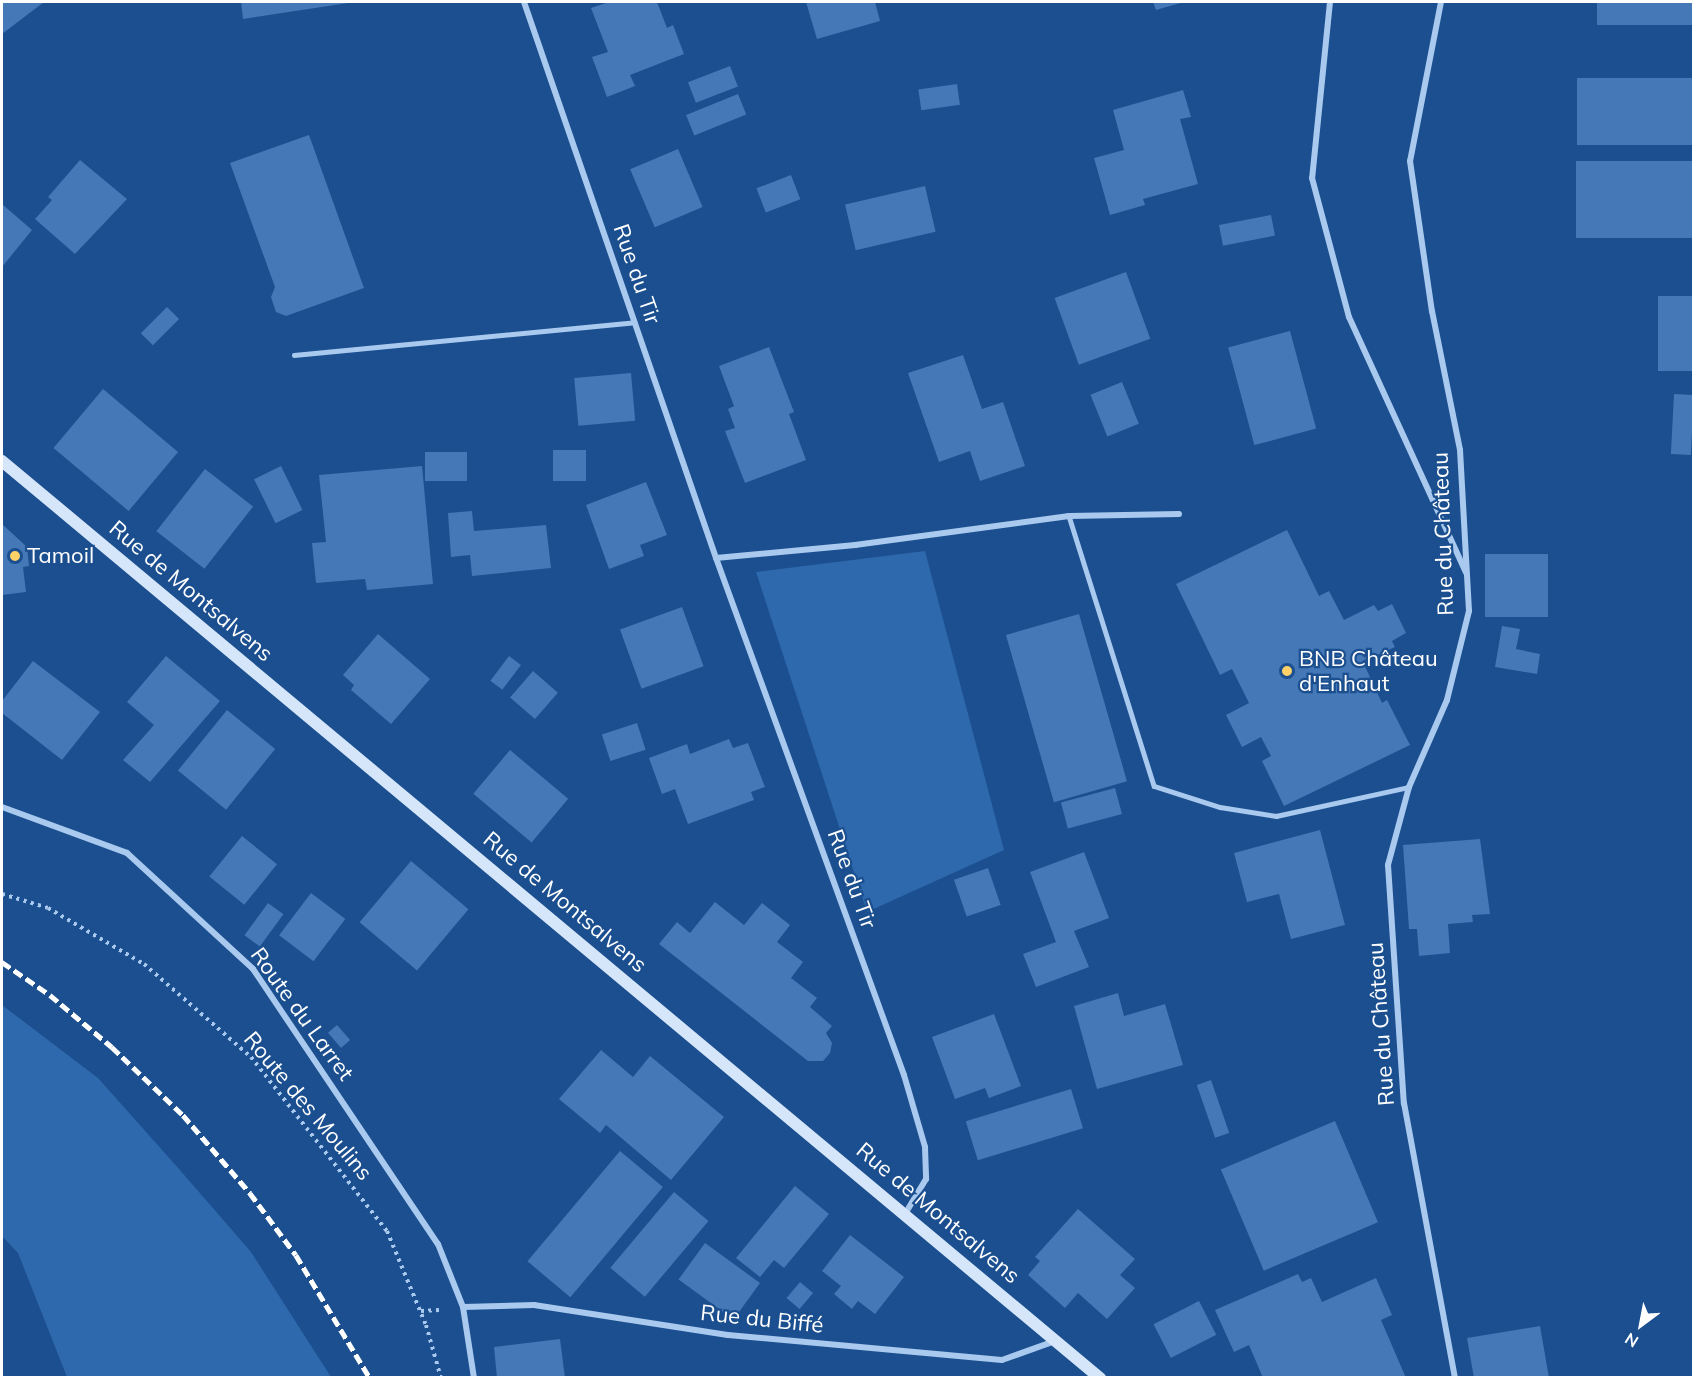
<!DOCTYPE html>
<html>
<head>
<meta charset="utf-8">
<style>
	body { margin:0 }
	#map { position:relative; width:1695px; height:1379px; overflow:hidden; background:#1b4f8f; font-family:Mulish,sans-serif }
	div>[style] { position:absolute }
	.green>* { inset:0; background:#2e69ad }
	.building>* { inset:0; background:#4478b7; transform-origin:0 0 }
	.path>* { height:4px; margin-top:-2px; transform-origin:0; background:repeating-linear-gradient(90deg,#a9c9ee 0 3px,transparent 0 7.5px) }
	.service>* { height:4.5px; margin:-2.25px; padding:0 2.25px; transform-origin:2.25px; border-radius:2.25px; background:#a9c9ee }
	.minor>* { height:6px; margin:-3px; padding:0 3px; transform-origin:3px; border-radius:3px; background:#a9c9ee }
	.secondary>* { height:12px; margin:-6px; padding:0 6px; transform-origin:6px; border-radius:6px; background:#d6e6fa }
	.rail>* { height:4.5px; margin-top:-2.25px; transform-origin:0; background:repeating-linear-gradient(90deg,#fff 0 10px,transparent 0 14.5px) }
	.dots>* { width:16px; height:16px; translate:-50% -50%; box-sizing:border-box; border:3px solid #1b4f8f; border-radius:50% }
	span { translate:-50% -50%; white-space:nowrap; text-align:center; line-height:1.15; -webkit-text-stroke:4.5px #1b4f8f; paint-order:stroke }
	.street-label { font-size:22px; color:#fff }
	.poi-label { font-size:22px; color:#fff }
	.left { translate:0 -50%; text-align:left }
	.frame { position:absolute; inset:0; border:3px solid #fff; pointer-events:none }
	.north { position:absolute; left:1611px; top:1295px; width:60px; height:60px; -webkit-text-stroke:4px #1b4f8f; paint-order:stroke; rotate:212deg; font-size:16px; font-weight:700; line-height:24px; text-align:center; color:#fff }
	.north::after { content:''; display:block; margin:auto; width:21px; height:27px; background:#fff; clip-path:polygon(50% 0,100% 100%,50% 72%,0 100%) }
</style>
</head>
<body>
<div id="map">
	<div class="green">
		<div style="clip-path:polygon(925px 551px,1004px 850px,867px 912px,756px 572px)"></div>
		<div style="clip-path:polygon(2px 1005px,98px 1078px,179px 1169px,251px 1252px,331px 1377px,67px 1377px,18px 1253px,2px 1236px)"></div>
	</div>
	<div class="building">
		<div style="clip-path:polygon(2px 2px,44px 2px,2px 34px)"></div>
		<div style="clip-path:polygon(241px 2px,348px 2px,348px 3px,243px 19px)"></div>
		<div style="clip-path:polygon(609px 2px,657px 2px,667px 28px,673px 25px,684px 54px,630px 75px,635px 86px,607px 97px,592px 57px,608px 52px,591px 8px)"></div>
		<div style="clip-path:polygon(806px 2px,875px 2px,880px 21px,817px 39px)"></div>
		<div style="clip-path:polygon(1153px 2px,1184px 2px,1156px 10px)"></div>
		<div style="left:1597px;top:2px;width:97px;height:23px"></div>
		<div style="left:730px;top:66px;width:22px;height:45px;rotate:69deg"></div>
		<div style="left:1577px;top:78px;width:117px;height:67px"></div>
		<div style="left:957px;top:84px;width:21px;height:39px;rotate:82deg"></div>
		<div style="clip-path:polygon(1183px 90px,1191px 117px,1180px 119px,1198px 184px,1143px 199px,1145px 205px,1110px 215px,1094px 158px,1124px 150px,1113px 110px)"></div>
		<div style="left:738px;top:94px;width:22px;height:56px;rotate:68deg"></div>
		<div style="clip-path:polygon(309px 135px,364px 288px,286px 316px,276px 312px,271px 297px,275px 287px,230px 163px)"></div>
		<div style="left:678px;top:149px;width:63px;height:52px;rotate:67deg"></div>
		<div style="clip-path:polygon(80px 160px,127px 199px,75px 254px,35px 219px,52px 200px,48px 197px)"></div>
		<div style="left:1576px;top:161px;width:118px;height:77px"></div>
		<div style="left:791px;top:175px;width:26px;height:37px;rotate:69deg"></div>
		<div style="left:925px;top:186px;width:47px;height:82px;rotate:77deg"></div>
		<div style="clip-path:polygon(2px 204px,32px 230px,2px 267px)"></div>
		<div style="left:1271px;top:215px;width:21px;height:53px;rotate:79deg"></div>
		<div style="left:1126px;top:272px;width:71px;height:76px;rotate:70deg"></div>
		<div style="left:1694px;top:296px;width:75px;height:36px;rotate:90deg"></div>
		<div style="left:167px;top:307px;width:17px;height:37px;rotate:45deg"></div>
		<div style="left:1290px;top:331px;width:101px;height:64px;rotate:75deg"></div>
		<div style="clip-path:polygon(769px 347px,794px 412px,789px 414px,806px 460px,745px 483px,725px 431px,735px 428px,728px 409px,734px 406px,719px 366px)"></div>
		<div style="clip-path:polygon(963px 355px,982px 409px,1003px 402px,1025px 466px,980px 481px,970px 451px,939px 462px,908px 373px)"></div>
		<div style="left:631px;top:373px;width:48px;height:57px;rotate:85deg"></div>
		<div style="left:1122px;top:382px;width:45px;height:34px;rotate:68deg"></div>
		<div style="left:103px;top:389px;width:98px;height:77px;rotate:40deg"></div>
		<div style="left:1674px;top:394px;width:20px;height:60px;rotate:3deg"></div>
		<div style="left:553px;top:450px;width:33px;height:31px"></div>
		<div style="left:467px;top:452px;width:29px;height:42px;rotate:90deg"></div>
		<div style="left:281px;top:466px;width:49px;height:30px;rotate:64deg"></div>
		<div style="clip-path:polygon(422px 466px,433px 584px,367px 590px,365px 579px,316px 583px,312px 543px,326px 542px,319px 475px)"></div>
		<div style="left:205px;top:469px;width:61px;height:79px;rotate:38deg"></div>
		<div style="clip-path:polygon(646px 482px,667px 535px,640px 545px,644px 556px,609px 569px,586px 505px)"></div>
		<div style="clip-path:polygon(472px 511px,474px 531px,546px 525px,551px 568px,472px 576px,470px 555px,451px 557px,448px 513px)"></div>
		<div style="clip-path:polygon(2px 524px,27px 547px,29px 566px,23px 567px,26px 592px,2px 595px)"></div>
		<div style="clip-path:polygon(1287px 530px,1319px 596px,1329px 591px,1344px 620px,1374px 605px,1378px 611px,1392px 604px,1406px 633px,1392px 641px,1395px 647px,1363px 662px,1382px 703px,1387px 700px,1410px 745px,1284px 806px,1262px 761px,1271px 756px,1261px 737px,1242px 747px,1226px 715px,1249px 703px,1232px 669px,1220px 675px,1176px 584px)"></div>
		<div style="left:1485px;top:554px;width:63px;height:63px"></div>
		<div style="left:682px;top:607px;width:63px;height:66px;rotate:70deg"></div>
		<div style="left:1079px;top:614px;width:174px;height:76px;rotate:74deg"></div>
		<div style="clip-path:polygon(1502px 626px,1520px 629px,1516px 649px,1540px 654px,1537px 674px,1495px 667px)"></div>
		<div style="clip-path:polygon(378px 634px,430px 679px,391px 724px,351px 690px,354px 685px,343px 675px)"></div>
		<div style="clip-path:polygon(166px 656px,220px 701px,150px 782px,123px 760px,154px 725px,127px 702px)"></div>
		<div style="left:509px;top:656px;width:15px;height:31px;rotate:37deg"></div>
		<div style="clip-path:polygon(33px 661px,100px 712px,62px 760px,2px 713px,2px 701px)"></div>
		<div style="left:533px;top:671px;width:33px;height:35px;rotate:41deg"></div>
		<div style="left:227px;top:710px;width:62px;height:78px;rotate:39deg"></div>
		<div style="left:637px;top:723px;width:28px;height:37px;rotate:72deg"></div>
		<div style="clip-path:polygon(729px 739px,733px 748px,748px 743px,765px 787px,751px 792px,754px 800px,688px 824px,675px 789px,662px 794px,649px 758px,687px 744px,690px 754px)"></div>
		<div style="left:510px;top:750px;width:76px;height:57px;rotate:40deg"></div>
		<div style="left:1115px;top:788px;width:27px;height:56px;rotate:75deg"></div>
		<div style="clip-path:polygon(1320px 830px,1345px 925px,1291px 939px,1279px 894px,1247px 902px,1234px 853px)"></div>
		<div style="left:242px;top:836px;width:45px;height:52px;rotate:39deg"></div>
		<div style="clip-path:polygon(1480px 839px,1490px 914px,1472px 915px,1473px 922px,1448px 924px,1450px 953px,1419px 956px,1417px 929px,1409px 929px,1403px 845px)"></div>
		<div style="clip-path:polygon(1084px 852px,1109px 918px,1074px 931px,1089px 967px,1036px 987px,1023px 954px,1056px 942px,1030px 872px)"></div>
		<div style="left:411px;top:861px;width:75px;height:80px;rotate:40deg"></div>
		<div style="left:988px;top:868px;width:39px;height:36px;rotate:71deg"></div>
		<div style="left:311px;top:893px;width:43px;height:53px;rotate:37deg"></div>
		<div style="clip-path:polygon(715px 902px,744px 925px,762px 903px,790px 925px,777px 942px,803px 962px,791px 978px,817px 998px,810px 1007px,832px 1026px,826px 1033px,832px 1043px,830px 1053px,823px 1061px,808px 1061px,659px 944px,677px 922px,690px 933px)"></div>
		<div style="left:268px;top:903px;width:19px;height:40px;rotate:36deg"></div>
		<div style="clip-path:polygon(1118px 993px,1124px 1016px,1165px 1004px,1183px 1065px,1097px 1089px,1074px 1006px)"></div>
		<div style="clip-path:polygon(994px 1014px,1021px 1086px,989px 1098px,985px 1088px,955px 1099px,932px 1037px)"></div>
		<div style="left:337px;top:1025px;width:20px;height:12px;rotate:49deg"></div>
		<div style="clip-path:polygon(601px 1050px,633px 1077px,650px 1056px,724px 1117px,671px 1180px,606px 1125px,600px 1133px,559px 1099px)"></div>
		<div style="left:1211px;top:1080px;width:56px;height:15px;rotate:71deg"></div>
		<div style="left:1071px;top:1089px;width:41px;height:110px;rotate:73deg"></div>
		<div style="left:1335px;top:1121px;width:110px;height:124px;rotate:67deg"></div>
		<div style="left:620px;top:1151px;width:56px;height:144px;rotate:40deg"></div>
		<div style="clip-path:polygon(795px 1186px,829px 1214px,784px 1268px,774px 1260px,760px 1277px,736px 1258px)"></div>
		<div style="left:674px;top:1192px;width:45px;height:99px;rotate:40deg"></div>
		<div style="clip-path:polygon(1078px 1209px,1135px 1259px,1120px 1275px,1135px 1288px,1107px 1319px,1078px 1293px,1065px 1308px,1028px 1275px,1040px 1261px,1035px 1257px)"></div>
		<div style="clip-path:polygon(850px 1235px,904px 1277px,875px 1314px,858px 1301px,852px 1309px,834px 1294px,841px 1286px,822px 1271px)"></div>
		<div style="left:705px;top:1243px;width:68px;height:45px;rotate:36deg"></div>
		<div style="clip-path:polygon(1298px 1274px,1302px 1282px,1311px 1278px,1322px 1302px,1376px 1278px,1392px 1315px,1381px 1320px,1406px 1378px,1263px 1378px,1249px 1345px,1234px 1352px,1215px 1310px)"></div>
		<div style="left:800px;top:1282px;width:17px;height:21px;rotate:40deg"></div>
		<div style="left:1199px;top:1301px;width:38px;height:51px;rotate:63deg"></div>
		<div style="clip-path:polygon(1540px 1326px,1549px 1378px,1474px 1378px,1467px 1338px)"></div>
		<div style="clip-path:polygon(560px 1339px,565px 1378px,497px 1378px,494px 1347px)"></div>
	</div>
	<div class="path">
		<div style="left:2px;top:894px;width:48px;rotate:16.9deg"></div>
		<div style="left:48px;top:908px;width:111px;rotate:30.3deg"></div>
		<div style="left:144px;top:964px;width:142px;rotate:41deg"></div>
		<div style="left:251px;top:1057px;width:221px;rotate:52deg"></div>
		<div style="left:387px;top:1231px;width:102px;rotate:67.5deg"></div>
		<div style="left:426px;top:1325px;width:55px;rotate:74.2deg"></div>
		<div style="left:421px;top:1311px;width:18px;rotate:-3deg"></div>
	</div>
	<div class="service">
		<div style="left:294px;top:355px;width:342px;rotate:-5.5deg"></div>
		<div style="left:1069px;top:516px;width:283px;rotate:72.5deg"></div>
		<div style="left:1154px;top:786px;width:69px;rotate:17.7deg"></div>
		<div style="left:1220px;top:807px;width:57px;rotate:9.1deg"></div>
		<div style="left:1276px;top:816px;width:136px;rotate:-12.3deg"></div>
	</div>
	<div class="minor">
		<div style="left:524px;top:2px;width:588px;rotate:70.95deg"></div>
		<div style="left:716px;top:558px;width:550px;rotate:70.02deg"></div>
		<div style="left:904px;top:1075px;width:75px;rotate:73.7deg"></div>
		<div style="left:925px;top:1147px;width:32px;rotate:88deg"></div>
		<div style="left:926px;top:1179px;width:39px;rotate:121deg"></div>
		<div style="left:1330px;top:2px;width:177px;rotate:95.8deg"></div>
		<div style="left:1312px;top:178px;width:144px;rotate:75.1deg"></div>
		<div style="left:1349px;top:317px;width:281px;rotate:65.4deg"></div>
		<div style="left:1441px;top:2px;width:162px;rotate:101deg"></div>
		<div style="left:1410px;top:161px;width:152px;rotate:81.7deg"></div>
		<div style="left:1432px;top:311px;width:142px;rotate:78.6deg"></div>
		<div style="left:1460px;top:450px;width:161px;rotate:86.8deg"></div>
		<div style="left:1469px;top:611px;width:92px;rotate:103.9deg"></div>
		<div style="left:1447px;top:700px;width:95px;rotate:113.6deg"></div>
		<div style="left:1409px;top:787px;width:81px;rotate:105.1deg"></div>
		<div style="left:1388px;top:865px;width:239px;rotate:86.2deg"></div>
		<div style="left:1404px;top:1103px;width:280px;rotate:79.5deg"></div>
		<div style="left:716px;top:558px;width:140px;rotate:-5.3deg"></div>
		<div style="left:855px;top:545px;width:216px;rotate:-7.7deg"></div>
		<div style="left:1069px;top:516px;width:110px;rotate:-1deg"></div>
		<div style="left:2px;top:807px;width:133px;rotate:20.2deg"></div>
		<div style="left:127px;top:853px;width:171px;rotate:42.6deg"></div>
		<div style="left:253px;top:969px;width:331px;rotate:56.1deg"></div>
		<div style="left:438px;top:1244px;width:68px;rotate:68.4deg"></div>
		<div style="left:463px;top:1307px;width:72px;rotate:81.2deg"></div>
		<div style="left:463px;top:1307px;width:71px;rotate:-1.6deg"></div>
		<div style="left:534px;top:1305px;width:196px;rotate:8.8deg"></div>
		<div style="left:728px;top:1335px;width:275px;rotate:5.2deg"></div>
		<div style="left:1002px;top:1360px;width:56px;rotate:-19.7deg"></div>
	</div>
	<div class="secondary">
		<div style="left:2px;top:461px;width:1431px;rotate:39.87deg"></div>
	</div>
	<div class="rail">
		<div style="left:2px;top:962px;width:58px;rotate:34.5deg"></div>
		<div style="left:50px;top:995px;width:81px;rotate:40deg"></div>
		<div style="left:112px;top:1047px;width:98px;rotate:43.8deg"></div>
		<div style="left:183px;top:1115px;width:103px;rotate:49.3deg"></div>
		<div style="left:250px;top:1193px;width:77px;rotate:53.4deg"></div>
		<div style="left:296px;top:1255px;width:144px;rotate:59deg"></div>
	</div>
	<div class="dots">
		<div style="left:15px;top:556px;background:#ffd166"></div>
		<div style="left:1287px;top:671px;background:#ffd166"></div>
	</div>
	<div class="street-label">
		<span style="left:637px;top:274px;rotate:71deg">Rue du Tir</span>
		<span style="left:1443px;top:534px;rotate:-92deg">Rue du Château</span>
		<span style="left:191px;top:591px;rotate:40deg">Rue de Montsalvens</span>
		<span style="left:852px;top:879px;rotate:70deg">Rue du Tir</span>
		<span style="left:565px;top:902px;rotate:40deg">Rue de Montsalvens</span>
		<span style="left:302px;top:1014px;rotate:54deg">Route du Larret</span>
		<span style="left:1381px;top:1024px;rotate:-94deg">Rue du Château</span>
		<span style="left:308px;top:1106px;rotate:50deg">Route des Moulins</span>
		<span style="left:938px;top:1213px;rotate:40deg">Rue de Montsalvens</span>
		<span style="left:762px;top:1319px;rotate:6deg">Rue du Biffé</span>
	</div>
	<div class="poi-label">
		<span class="left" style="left:27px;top:556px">Tamoil</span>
		<span class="left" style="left:1299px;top:671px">BNB Château<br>d'Enhaut</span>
	</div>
	<div class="frame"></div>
	<div class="north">N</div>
</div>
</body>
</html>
